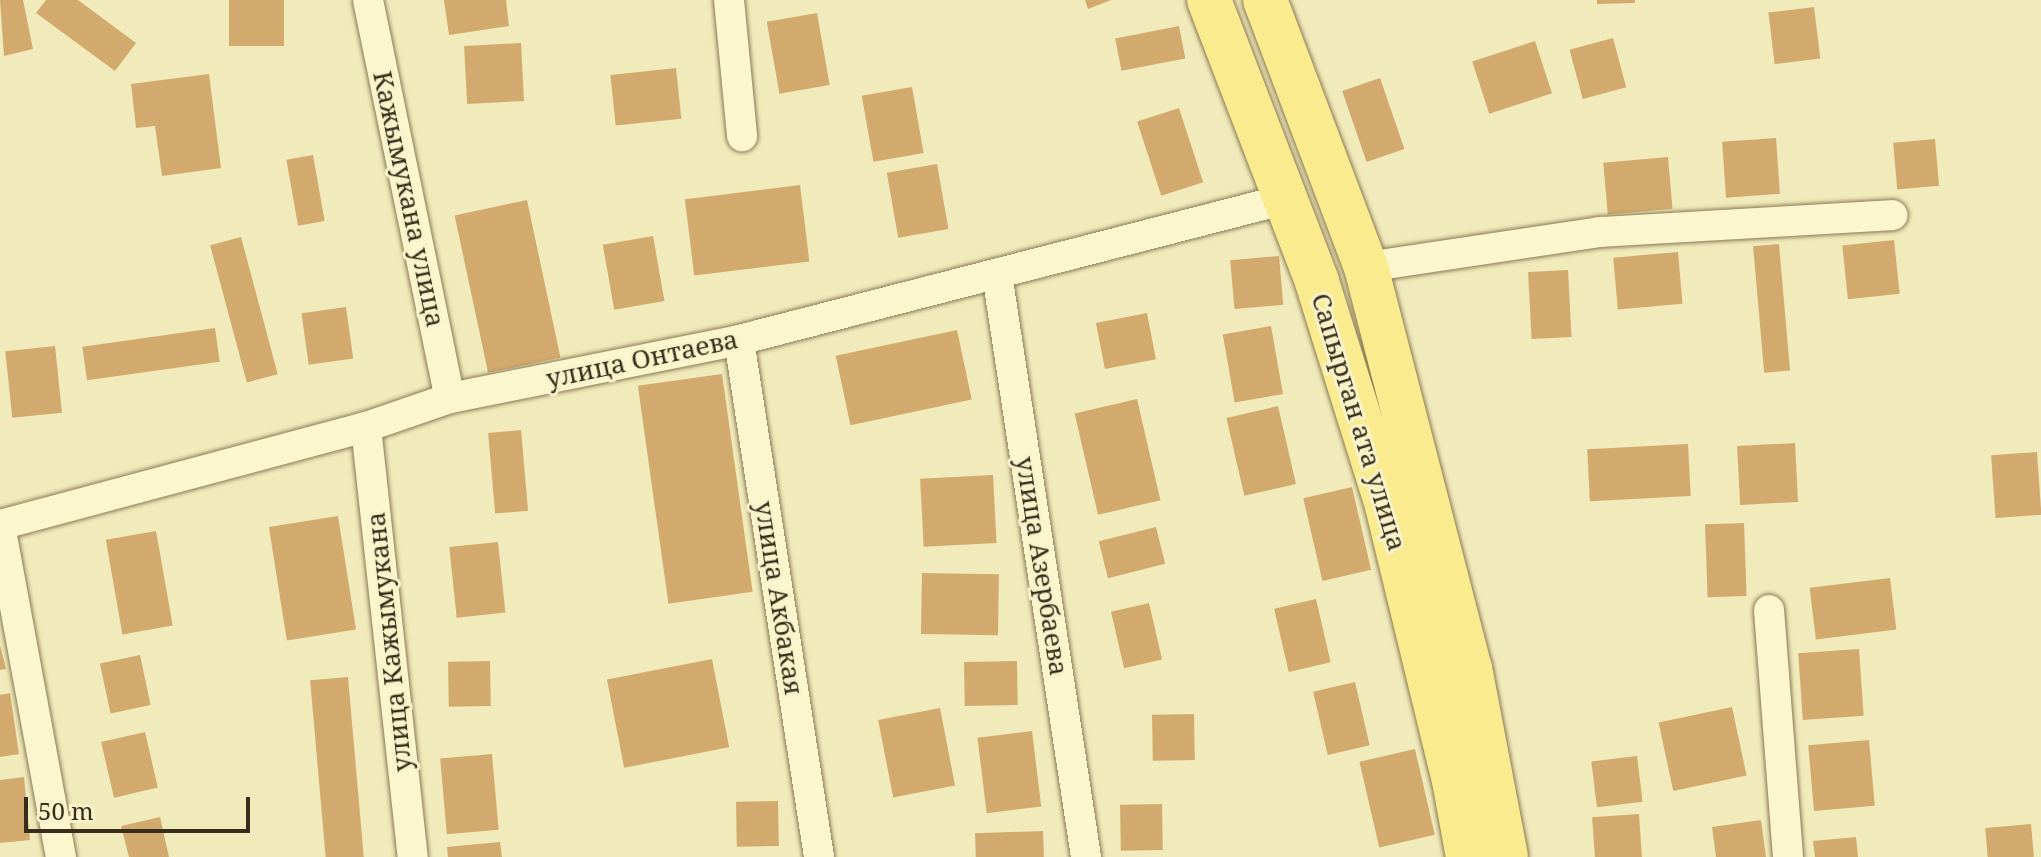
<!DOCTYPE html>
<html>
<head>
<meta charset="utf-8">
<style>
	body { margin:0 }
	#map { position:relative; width:2041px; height:857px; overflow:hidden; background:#f1ebbb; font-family:"Noto Serif",serif }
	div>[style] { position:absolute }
	.building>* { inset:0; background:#d3aa6e; transform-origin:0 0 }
	.roads { filter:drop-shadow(0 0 2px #8a7a54) drop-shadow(0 0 2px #8a7a54) }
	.minor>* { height:30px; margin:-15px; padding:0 15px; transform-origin:15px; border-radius:15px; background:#fcf6cf }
	.primary>* { height:44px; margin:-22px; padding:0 22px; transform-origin:22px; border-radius:22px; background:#f9eb8e }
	span { translate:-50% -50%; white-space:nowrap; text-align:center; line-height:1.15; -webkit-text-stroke:6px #f8f3cb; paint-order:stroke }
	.street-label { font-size:26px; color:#372d1a }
	.scale { position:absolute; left:24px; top:797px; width:226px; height:36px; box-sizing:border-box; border:4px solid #372d1a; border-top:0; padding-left:10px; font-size:24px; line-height:28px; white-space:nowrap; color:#372d1a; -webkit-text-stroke:6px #f8f3cb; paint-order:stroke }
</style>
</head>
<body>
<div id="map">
	<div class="building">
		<div style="clip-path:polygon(0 0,23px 0,33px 49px,4px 56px)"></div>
		<div style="clip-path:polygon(46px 0,78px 0,136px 43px,115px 71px,36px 13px)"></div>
		<div style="left:229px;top:0;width:55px;height:46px"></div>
		<div style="clip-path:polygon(444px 0,506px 0,509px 26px,449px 35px)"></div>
		<div style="clip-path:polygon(1085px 0,1111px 0,1088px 9px)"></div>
		<div style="clip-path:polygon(1597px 0,1635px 0,1635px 3px,1597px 4px)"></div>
		<div style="left:1814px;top:7px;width:52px;height:46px;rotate:83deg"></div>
		<div style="left:817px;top:13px;width:73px;height:51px;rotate:80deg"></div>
		<div style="left:1179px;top:26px;width:33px;height:65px;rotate:79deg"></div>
		<div style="left:1613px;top:38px;width:51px;height:45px;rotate:75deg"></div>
		<div style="left:1535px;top:41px;width:55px;height:66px;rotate:72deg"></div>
		<div style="left:521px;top:43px;width:58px;height:57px;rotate:87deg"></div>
		<div style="left:676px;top:68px;width:51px;height:66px;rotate:84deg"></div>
		<div style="clip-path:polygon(209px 74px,221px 168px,162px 176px,155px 126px,136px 128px,131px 84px)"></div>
		<div style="left:1380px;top:78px;width:75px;height:40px;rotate:71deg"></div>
		<div style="left:912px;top:87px;width:67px;height:51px;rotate:80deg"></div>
		<div style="left:1179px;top:108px;width:78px;height:44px;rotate:72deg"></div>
		<div style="left:1776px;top:138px;width:56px;height:54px;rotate:86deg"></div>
		<div style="left:1935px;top:139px;width:47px;height:42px;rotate:85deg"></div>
		<div style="left:313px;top:155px;width:67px;height:27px;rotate:80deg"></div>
		<div style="left:1668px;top:157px;width:52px;height:65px;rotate:85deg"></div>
		<div style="left:937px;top:164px;width:66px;height:51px;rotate:80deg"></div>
		<div style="left:800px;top:185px;width:77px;height:116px;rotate:83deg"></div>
		<div style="left:527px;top:200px;width:161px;height:74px;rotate:78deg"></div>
		<div style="left:653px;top:236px;width:66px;height:51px;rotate:80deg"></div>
		<div style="left:241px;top:237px;width:142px;height:32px;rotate:75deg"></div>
		<div style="left:1894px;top:240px;width:54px;height:52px;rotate:84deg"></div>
		<div style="left:1779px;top:244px;width:127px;height:26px;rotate:85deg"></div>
		<div style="left:1678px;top:252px;width:52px;height:65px;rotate:85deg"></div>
		<div style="left:1279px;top:256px;width:49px;height:49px;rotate:85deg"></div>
		<div style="left:1568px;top:270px;width:67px;height:40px;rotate:87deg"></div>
		<div style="left:346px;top:307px;width:52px;height:45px;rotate:82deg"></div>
		<div style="left:1147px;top:313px;width:47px;height:52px;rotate:79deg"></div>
		<div style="left:1271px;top:326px;width:69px;height:49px;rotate:80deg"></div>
		<div style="left:215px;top:328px;width:34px;height:134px;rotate:82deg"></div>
		<div style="left:957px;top:330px;width:71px;height:124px;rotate:78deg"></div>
		<div style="left:55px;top:346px;width:67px;height:50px;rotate:84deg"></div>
		<div style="left:722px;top:374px;width:220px;height:85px;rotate:82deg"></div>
		<div style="left:1137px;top:399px;width:104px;height:64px;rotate:77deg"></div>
		<div style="left:1278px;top:406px;width:80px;height:53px;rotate:77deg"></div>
		<div style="left:521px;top:430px;width:81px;height:33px;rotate:85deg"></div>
		<div style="left:1795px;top:443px;width:59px;height:58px;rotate:87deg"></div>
		<div style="left:1688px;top:444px;width:52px;height:101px;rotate:87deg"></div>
		<div style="left:2037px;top:452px;width:63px;height:46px;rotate:86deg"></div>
		<div style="left:993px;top:475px;width:68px;height:73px;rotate:87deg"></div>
		<div style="left:1352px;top:487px;width:85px;height:50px;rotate:77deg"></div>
		<div style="left:338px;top:516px;width:115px;height:70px;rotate:81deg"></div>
		<div style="left:1744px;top:523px;width:73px;height:39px;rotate:88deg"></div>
		<div style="left:1156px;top:527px;width:38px;height:59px;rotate:76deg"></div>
		<div style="left:156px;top:531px;width:96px;height:51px;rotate:80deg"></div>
		<div style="left:498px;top:542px;width:71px;height:49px;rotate:84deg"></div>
		<div style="left:922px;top:573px;width:77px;height:61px;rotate:1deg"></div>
		<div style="left:1890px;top:578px;width:52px;height:81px;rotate:83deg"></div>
		<div style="left:1316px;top:599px;width:65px;height:43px;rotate:77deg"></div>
		<div style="left:1149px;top:603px;width:58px;height:39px;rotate:77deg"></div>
		<div style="clip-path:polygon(0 645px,6px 669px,0 670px)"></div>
		<div style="left:1859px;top:649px;width:67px;height:61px;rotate:86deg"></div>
		<div style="left:140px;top:655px;width:51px;height:41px;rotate:78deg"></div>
		<div style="left:712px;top:659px;width:90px;height:107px;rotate:79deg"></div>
		<div style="left:490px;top:661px;width:45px;height:42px;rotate:89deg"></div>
		<div style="left:1017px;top:661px;width:44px;height:53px;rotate:89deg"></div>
		<div style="left:348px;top:677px;width:181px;height:38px;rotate:85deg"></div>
		<div style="left:1355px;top:682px;width:65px;height:43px;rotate:77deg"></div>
		<div style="clip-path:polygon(10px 693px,19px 754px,0 757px,0 695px)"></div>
		<div style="left:1732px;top:707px;width:70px;height:75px;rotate:78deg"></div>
		<div style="left:940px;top:708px;width:79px;height:63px;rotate:79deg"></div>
		<div style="left:1194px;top:714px;width:46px;height:42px;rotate:89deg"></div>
		<div style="left:1032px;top:731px;width:76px;height:55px;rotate:83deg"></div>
		<div style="left:145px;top:732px;width:57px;height:45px;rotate:77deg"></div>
		<div style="left:1869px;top:740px;width:66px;height:61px;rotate:85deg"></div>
		<div style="left:1415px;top:749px;width:88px;height:57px;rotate:77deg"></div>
		<div style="left:492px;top:754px;width:76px;height:52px;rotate:85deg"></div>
		<div style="left:1637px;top:756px;width:46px;height:46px;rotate:83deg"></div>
		<div style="clip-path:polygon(24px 777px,30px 840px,0 843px,0 780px)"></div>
		<div style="left:778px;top:801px;width:45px;height:42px;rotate:89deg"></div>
		<div style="left:1162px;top:804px;width:46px;height:42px;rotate:89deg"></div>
		<div style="left:1639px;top:814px;width:43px;height:47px;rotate:86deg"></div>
		<div style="clip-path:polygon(160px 817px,169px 857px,129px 857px,121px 826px)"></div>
		<div style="clip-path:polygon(1761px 820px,1766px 857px,1716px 857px,1712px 827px)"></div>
		<div style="left:2031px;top:824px;width:33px;height:46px;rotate:85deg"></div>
		<div style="left:1043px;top:831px;width:26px;height:68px;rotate:88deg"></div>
		<div style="clip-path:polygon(1856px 837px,1858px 857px,1815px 857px,1813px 841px)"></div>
		<div style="clip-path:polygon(500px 842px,502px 857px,448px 857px,447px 847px)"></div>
	</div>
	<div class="roads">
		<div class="minor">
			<div style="left:368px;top:0;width:406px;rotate:78.4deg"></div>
			<div style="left:729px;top:0;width:137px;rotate:84.5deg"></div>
			<div style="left:1366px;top:267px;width:237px;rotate:-8.5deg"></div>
			<div style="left:1600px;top:232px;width:293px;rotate:-3.3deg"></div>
			<div style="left:997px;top:274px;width:590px;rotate:81.32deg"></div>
			<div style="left:739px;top:340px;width:523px;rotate:81.2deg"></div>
			<div style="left:366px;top:427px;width:433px;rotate:83.8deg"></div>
			<div style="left:0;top:525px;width:379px;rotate:-15deg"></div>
			<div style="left:366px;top:427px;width:89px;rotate:-19deg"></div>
			<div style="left:450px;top:398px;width:295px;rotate:-11.3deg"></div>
			<div style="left:739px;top:340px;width:565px;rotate:-14.45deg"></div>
			<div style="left:0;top:525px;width:338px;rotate:79.6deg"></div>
			<div style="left:1769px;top:610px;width:248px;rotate:85.6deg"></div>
		</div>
		<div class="primary">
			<div style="left:1209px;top:0;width:302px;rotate:69deg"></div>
			<div style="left:1317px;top:282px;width:235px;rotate:72.6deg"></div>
			<div style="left:1387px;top:506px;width:282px;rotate:76.3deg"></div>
			<div style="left:1454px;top:780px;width:78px;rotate:79.7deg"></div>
			<div style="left:1265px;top:0;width:285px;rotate:69.3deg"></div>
			<div style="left:1366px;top:267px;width:414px;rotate:75.5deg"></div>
			<div style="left:1470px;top:668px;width:192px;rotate:79.2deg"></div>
		</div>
	</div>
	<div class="street-label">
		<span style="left:409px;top:199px;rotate:78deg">Кажымукана улица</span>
		<span style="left:642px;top:359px;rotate:-12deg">улица Онтаева</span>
		<span style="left:1359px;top:422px;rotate:73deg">Сапырган ата улица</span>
		<span style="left:1042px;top:566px;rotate:81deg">улица Азербаева</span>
		<span style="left:779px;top:598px;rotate:81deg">улица Акбакая</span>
		<span style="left:389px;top:642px;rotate:-96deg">улица Кажымукана</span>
	</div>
	<div class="scale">50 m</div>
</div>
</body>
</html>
